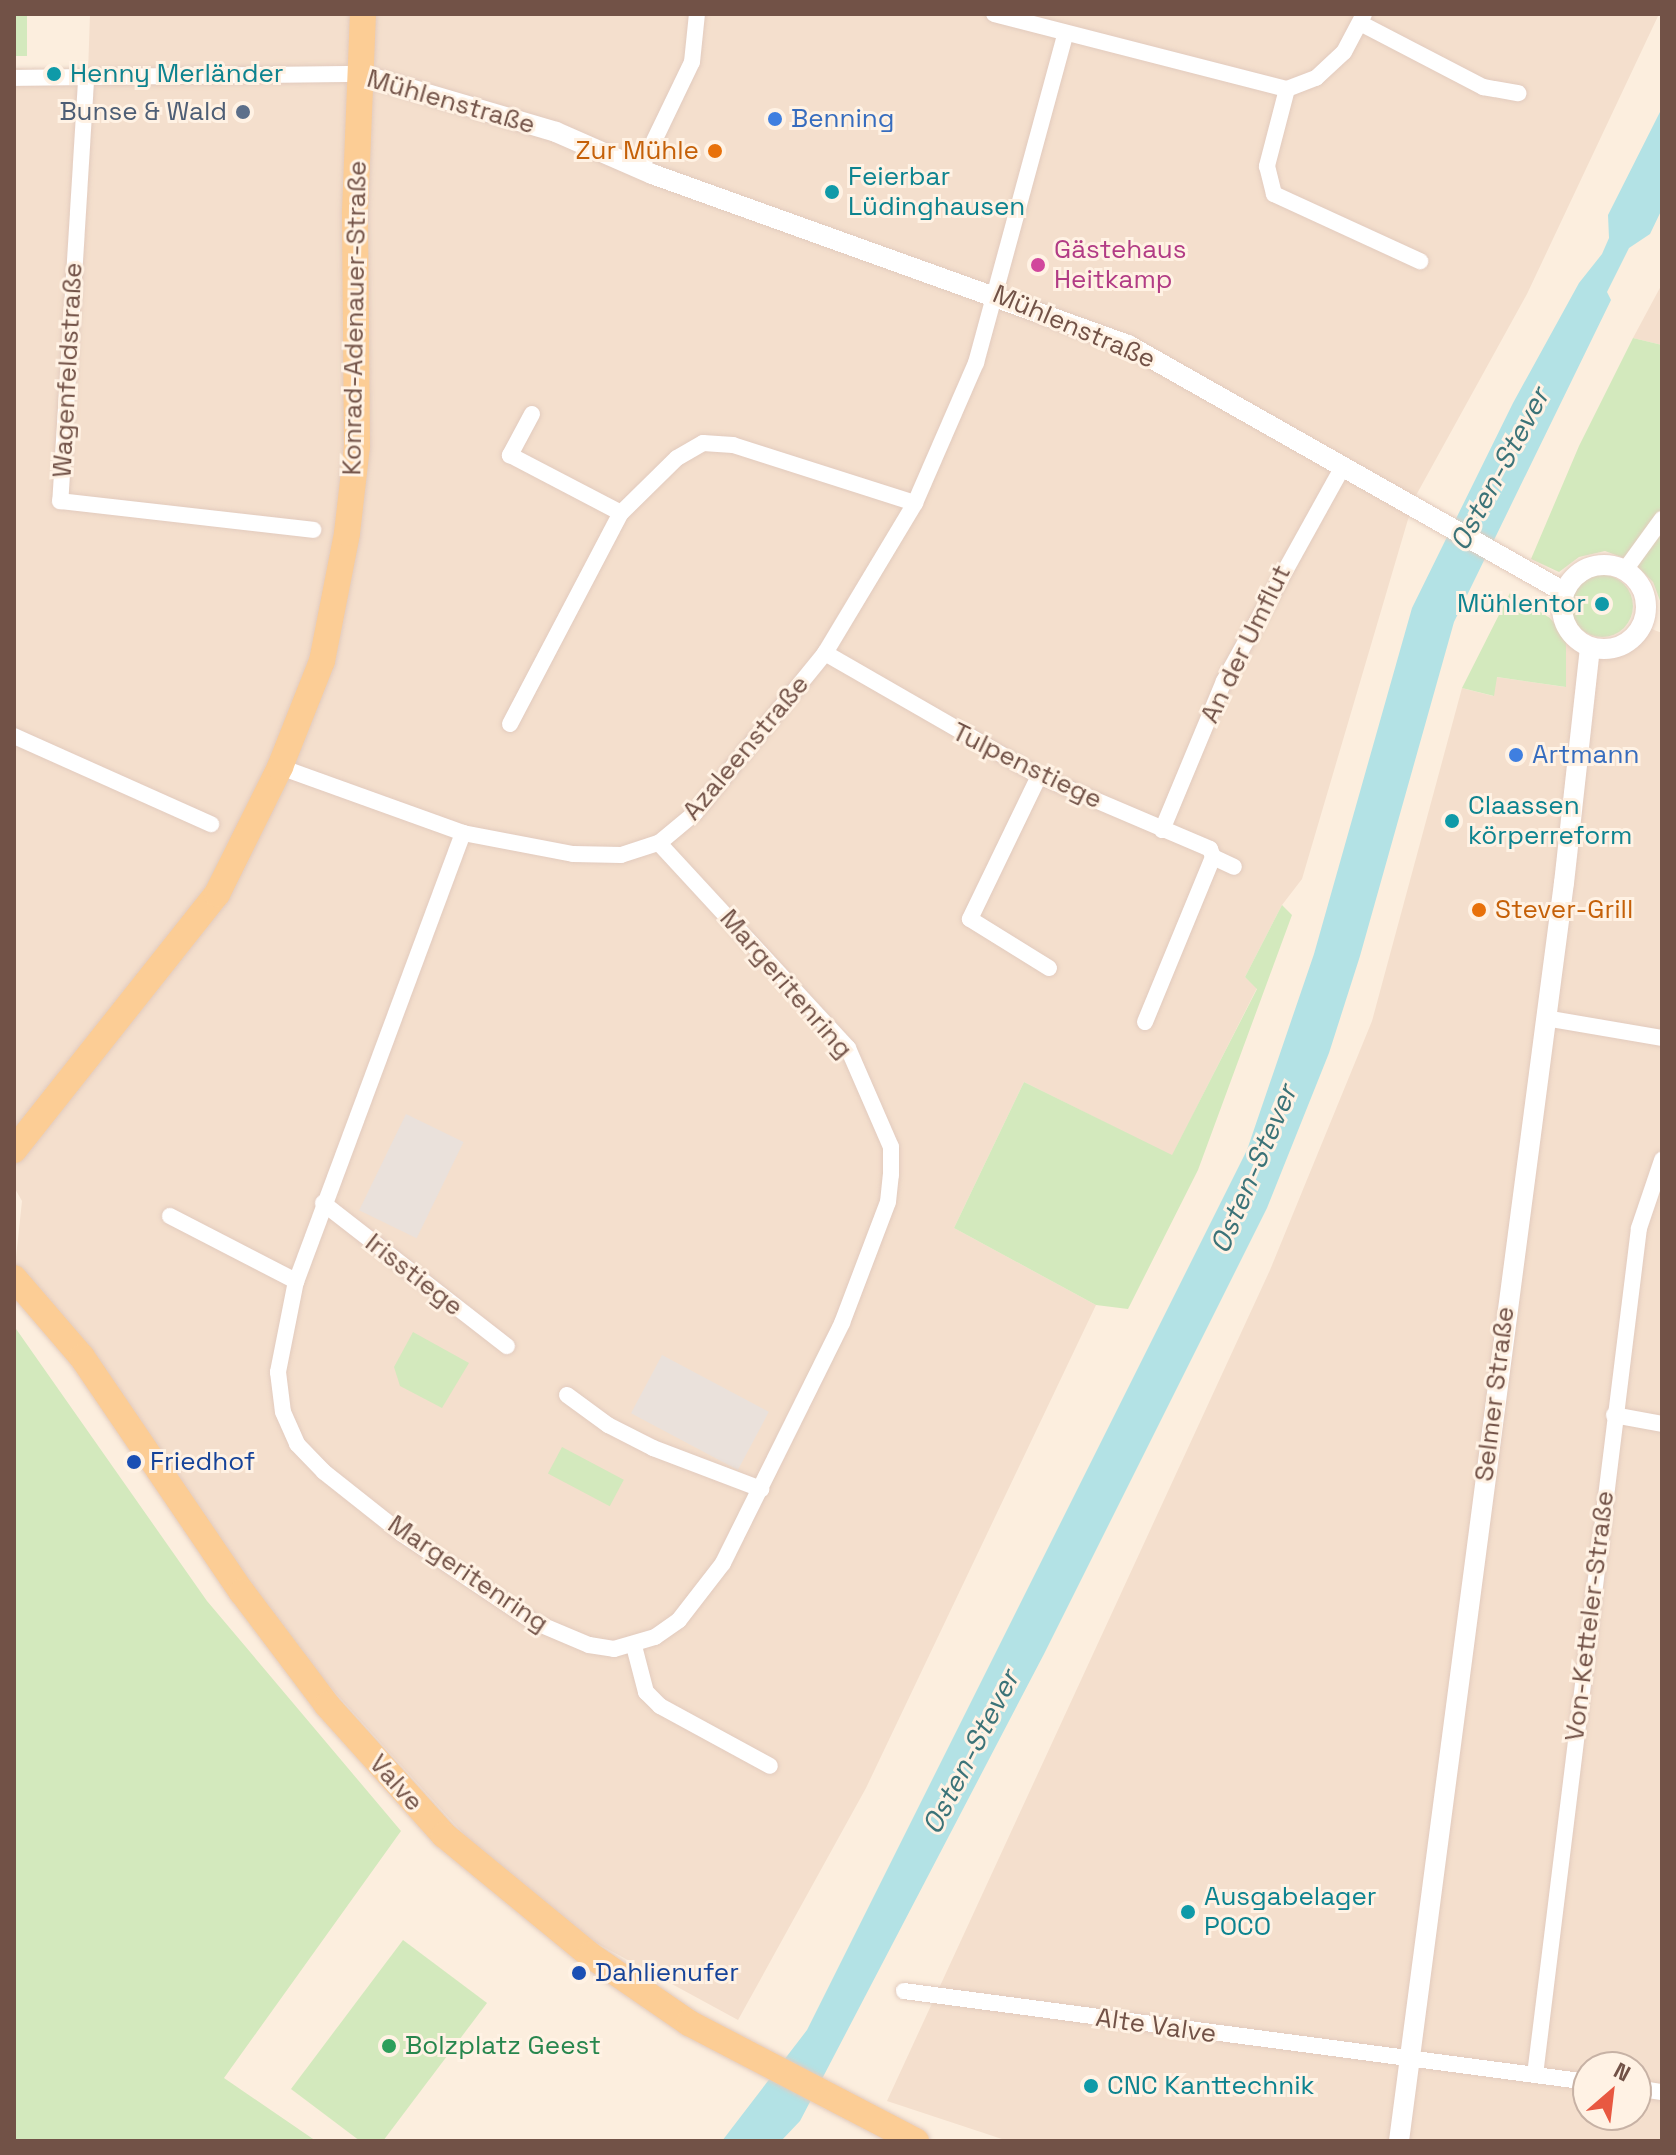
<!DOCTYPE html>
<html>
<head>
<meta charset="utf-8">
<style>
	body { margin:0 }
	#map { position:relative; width:1676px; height:2155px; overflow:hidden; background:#fceede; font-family:"Space Grotesk",sans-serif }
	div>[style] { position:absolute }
	.residential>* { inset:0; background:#f4dfcd }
	.industrial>* { inset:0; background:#eae1db; transform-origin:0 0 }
	.green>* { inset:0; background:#d3e9bd; transform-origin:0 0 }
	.round { border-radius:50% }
	.water>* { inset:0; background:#b3e2e5 }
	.roads { filter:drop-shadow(0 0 2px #e2cbbe) drop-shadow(0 0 2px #e2cbbe) }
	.minor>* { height:16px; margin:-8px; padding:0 8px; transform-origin:8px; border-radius:8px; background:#fff }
	.tertiary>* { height:20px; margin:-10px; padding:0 10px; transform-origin:10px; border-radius:10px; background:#fff }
	.tertiary>.ring { margin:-10px; padding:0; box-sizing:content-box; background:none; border:20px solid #fff; border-radius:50% }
	.primary>* { height:26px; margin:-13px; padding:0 13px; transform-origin:13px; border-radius:13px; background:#fccd95 }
	.dots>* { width:22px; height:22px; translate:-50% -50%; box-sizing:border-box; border:4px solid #fff2e4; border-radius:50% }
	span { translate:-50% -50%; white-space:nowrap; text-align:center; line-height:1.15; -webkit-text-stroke:6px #fff2e4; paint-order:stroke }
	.culture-label { font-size:26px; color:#0d838f }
	.left { translate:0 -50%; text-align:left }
	.right { translate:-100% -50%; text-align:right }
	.street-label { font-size:26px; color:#725247 }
	.service-label { font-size:26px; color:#4e5e75 }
	.shop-label { font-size:26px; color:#366cbe }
	.food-label { font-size:26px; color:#c56008 }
	.hotel-label { font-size:26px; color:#b23c85 }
	.transit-label { font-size:26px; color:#164399 }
	.leisure-label { font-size:26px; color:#27864d }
	.water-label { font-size:28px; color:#3b7378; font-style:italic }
	.frame { position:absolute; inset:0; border:16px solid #725247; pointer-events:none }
	.north { position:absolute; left:1572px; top:2051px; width:80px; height:80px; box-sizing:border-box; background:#fff2e4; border:2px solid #c7b2a5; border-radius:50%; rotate:28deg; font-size:22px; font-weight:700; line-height:32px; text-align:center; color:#725247 }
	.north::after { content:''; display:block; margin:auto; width:28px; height:36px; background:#e85841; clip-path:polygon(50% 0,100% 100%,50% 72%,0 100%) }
</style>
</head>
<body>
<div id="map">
	<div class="residential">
		<div style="clip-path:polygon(90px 14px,1659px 14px,1527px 294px,1414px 499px,1302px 879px,1282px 905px,1245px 977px,1257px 988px,1172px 1156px,1024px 1082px,954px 1228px,1096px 1305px,866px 1788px,738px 2020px,580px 1934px,471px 1842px,242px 1590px,14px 1276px,22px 1201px,14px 1187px,14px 68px,88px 73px)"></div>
		<div style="clip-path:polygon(1662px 284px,1662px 345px,1633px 338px)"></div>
		<div style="clip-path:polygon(evenodd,1649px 628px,1662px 633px,1662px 2141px,1008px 2141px,887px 2101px,1270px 1270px,1372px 1021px,1462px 688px,1493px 696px,1496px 677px,1565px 687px,1566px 638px,1606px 653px,1622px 649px,1649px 628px,1588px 2067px,1636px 2067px,1636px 2115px,1588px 2115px,1588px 2067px)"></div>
	</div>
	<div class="industrial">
		<div style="left:406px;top:1114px;width:64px;height:107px;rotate:26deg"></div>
		<div style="left:662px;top:1355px;width:121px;height:66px;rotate:28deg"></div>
	</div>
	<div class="green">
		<div style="left:14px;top:14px;width:13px;height:42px"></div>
		<div style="clip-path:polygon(1633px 338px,1662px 345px,1662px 606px,1653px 582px,1632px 561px,1605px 551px,1579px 557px,1559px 572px,1531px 559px,1579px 446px)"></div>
		<div class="round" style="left:1571px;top:575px;width:62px;height:62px"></div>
		<div style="clip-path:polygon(1510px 593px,1550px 618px,1566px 638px,1566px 687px,1497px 677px,1494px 696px,1462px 688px)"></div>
		<div style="clip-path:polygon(1282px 905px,1292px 915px,1198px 1170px,1128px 1309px,1096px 1305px,954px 1228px,1024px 1082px,1172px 1155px,1257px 989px,1245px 977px)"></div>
		<div style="clip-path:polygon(14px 1326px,207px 1601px,401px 1831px,224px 2078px,316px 2141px,14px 2141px)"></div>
		<div style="clip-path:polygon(413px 1332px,469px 1363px,442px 1408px,400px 1386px,394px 1367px)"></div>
		<div style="left:562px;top:1447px;width:70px;height:30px;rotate:28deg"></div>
		<div style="clip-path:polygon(403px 1940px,487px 2003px,383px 2141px,360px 2141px,291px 2089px)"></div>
	</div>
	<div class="water">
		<div style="clip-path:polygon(1662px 108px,1662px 209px,1650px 234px,1629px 248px,1607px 292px,1611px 300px,1454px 622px,1360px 956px,1329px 1053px,1267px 1208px,1044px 1654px,800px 2121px,781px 2141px,722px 2141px,807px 2030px,1247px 1150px,1314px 954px,1412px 608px,1513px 403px,1579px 283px,1602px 254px,1609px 238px,1608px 215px)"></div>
	</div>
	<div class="roads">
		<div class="minor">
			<div style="left:994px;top:14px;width:302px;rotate:14.4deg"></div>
			<div style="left:1287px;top:89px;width:31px;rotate:-21deg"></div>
			<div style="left:1316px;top:78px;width:38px;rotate:-43deg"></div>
			<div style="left:1344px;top:52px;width:43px;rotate:-62.2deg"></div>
			<div style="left:1360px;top:23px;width:139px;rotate:27.5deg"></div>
			<div style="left:1483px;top:87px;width:36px;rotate:10deg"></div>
			<div style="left:14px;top:78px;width:345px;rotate:-0.7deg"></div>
			<div style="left:86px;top:81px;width:421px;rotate:93.5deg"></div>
			<div style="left:60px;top:501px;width:255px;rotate:6.5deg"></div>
			<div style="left:1287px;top:89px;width:80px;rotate:104.6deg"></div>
			<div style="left:1267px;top:166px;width:29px;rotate:76deg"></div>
			<div style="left:1274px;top:194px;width:161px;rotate:24.7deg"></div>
			<div style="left:640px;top:170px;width:120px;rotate:-64.3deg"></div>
			<div style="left:692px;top:62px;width:48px;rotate:-84.1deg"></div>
			<div style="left:532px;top:414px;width:47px;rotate:118.2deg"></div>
			<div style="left:510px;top:455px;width:125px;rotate:27.6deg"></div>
			<div style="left:1625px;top:570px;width:63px;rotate:-54deg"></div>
			<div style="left:825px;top:653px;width:247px;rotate:29.9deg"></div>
			<div style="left:1039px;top:776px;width:186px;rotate:23.1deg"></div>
			<div style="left:1210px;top:849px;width:9px;rotate:69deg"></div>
			<div style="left:1213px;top:857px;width:23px;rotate:25deg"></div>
			<div style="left:510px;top:724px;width:238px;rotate:-62.3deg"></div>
			<div style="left:621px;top:513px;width:78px;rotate:-44.5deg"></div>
			<div style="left:677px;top:458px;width:30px;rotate:-30deg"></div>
			<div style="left:703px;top:443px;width:30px;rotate:4deg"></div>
			<div style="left:733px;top:445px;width:191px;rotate:17.7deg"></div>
			<div style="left:14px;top:736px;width:216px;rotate:24.1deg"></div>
			<div style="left:280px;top:767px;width:195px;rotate:19.8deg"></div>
			<div style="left:463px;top:833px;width:112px;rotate:10.8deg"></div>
			<div style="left:573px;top:854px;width:48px;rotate:1.2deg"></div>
			<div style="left:621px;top:855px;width:40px;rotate:-18deg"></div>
			<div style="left:659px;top:843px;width:47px;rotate:-39.8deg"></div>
			<div style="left:695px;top:813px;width:206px;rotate:-50.9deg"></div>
			<div style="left:825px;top:653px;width:175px;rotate:-59deg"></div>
			<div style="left:915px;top:503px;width:153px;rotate:-66.5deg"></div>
			<div style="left:976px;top:363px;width:339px;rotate:-74.8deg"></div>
			<div style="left:1039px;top:776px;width:159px;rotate:115.8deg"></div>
			<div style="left:970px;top:919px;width:93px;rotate:31.8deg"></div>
			<div style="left:1162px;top:830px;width:161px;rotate:-67.4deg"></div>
			<div style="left:1224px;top:681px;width:246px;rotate:-61deg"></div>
			<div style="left:463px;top:833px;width:478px;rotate:110.4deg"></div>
			<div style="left:296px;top:1281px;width:93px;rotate:101.2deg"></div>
			<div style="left:278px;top:1372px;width:40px;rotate:82.9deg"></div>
			<div style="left:283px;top:1412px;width:35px;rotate:66deg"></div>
			<div style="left:297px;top:1444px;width:39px;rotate:46deg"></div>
			<div style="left:324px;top:1472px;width:98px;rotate:38.4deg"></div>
			<div style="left:401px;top:1533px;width:158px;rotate:33.9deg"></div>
			<div style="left:532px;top:1621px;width:62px;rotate:22.8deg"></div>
			<div style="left:589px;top:1645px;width:25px;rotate:9deg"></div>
			<div style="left:614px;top:1649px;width:43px;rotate:-16.3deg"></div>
			<div style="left:655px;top:1637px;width:29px;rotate:-35deg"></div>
			<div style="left:679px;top:1620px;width:72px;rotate:-52.3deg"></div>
			<div style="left:723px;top:1563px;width:268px;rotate:-63.6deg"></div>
			<div style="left:842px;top:1323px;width:129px;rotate:-69.2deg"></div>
			<div style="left:888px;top:1202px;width:27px;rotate:-84deg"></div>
			<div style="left:891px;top:1175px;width:28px;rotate:-90deg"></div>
			<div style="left:891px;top:1147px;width:108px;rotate:-113.5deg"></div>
			<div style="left:848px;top:1048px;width:279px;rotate:-132.7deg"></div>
			<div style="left:1545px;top:1018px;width:119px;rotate:9.7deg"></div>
			<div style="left:1145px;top:1022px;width:178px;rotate:-67.6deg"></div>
			<div style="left:323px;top:1203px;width:233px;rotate:37.9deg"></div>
			<div style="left:170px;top:1216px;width:142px;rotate:27.3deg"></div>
			<div style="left:567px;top:1395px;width:51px;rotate:36.2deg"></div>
			<div style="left:608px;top:1425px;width:51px;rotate:27.1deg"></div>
			<div style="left:653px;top:1448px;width:116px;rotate:20.8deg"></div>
			<div style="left:1614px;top:1415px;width:49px;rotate:10.6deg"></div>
			<div style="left:634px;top:1646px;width:48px;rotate:75.4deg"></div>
			<div style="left:646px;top:1692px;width:20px;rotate:45deg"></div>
			<div style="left:660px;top:1706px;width:125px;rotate:28.6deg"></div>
			<div style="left:904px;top:1991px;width:690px;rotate:7.58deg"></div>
			<div style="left:1535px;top:2075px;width:853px;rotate:-83deg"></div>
			<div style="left:1639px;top:1228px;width:72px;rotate:-71.3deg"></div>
			<div style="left:1636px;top:2088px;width:26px;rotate:9deg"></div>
		</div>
		<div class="tertiary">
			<div style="left:359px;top:74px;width:205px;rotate:16.4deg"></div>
			<div style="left:556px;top:132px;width:105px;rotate:23.6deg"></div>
			<div style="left:652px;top:174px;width:506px;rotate:19.76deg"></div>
			<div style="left:1128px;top:345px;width:501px;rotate:29.53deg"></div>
			<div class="ring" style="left:1562px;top:565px;width:64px;height:64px"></div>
			<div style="left:1399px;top:2141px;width:1269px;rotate:-82.53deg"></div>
			<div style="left:1564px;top:883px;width:237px;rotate:-83.7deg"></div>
		</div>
		<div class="primary">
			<div style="left:14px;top:1150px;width:327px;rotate:-51.6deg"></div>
			<div style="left:217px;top:894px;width:142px;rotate:-63.6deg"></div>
			<div style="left:280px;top:767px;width:114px;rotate:-68.4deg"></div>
			<div style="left:322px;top:661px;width:130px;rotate:-78.9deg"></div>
			<div style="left:347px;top:533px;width:88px;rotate:-83.4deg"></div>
			<div style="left:357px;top:446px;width:234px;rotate:-90.5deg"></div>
			<div style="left:355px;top:212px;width:198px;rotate:-87.7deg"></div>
			<div style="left:14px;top:1278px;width:104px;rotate:49.3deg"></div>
			<div style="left:82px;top:1357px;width:284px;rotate:55.8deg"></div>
			<div style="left:242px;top:1592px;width:141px;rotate:53deg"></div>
			<div style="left:327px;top:1705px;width:175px;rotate:48deg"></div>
			<div style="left:444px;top:1835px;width:189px;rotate:39.4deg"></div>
			<div style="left:590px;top:1955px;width:120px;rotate:34.5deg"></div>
			<div style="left:689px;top:2023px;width:256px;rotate:27.5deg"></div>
		</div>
	</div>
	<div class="dots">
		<div style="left:54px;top:74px;background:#0f9aa8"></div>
		<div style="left:243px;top:112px;background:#5c6f8a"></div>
		<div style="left:775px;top:119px;background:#3f7fe0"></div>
		<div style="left:715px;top:151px;background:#e8710a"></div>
		<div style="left:832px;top:192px;background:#0f9aa8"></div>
		<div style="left:1038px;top:265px;background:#d1479c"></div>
		<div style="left:1602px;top:604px;background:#0f9aa8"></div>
		<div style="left:1516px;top:755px;background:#3f7fe0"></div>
		<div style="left:1452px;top:821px;background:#0f9aa8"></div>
		<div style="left:1479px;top:910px;background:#e8710a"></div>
		<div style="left:134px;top:1462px;background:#1a4fb4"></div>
		<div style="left:1188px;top:1912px;background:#0f9aa8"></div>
		<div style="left:579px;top:1973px;background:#1a4fb4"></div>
		<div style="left:389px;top:2046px;background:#2e9e5b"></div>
		<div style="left:1091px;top:2086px;background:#0f9aa8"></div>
	</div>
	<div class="culture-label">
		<span class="left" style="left:70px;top:74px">Henny Merländer</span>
		<span class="left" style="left:848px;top:192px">Feierbar<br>Lüdinghausen</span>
		<span class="right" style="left:1586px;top:604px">Mühlentor</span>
		<span class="left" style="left:1468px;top:821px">Claassen<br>körperreform</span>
		<span class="left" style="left:1204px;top:1912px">Ausgabelager<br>POCO</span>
		<span class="left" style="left:1107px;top:2086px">CNC Kanttechnik</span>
	</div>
	<div class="street-label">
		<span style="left:451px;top:102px;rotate:16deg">Mühlenstraße</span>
		<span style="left:355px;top:318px;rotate:-89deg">Konrad-Adenauer-Straße</span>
		<span style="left:1074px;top:327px;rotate:23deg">Mühlenstraße</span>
		<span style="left:68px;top:370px;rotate:-87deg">Wagenfeldstraße</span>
		<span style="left:1246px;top:644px;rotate:-64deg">An der Umflut</span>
		<span style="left:746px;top:748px;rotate:-50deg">Azaleenstraße</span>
		<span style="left:1027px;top:766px;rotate:26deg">Tulpenstiege</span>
		<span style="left:786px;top:984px;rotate:49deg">Margeritenring</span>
		<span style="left:414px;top:1275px;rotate:38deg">Irisstiege</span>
		<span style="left:1495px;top:1394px;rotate:-83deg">Selmer Straße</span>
		<span style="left:468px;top:1574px;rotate:34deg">Margeritenring</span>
		<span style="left:1590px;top:1616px;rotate:-83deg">Von-Ketteler-Straße</span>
		<span style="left:396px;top:1783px;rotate:48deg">Valve</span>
		<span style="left:1156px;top:2026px;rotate:8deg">Alte Valve</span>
	</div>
	<div class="service-label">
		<span class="right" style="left:227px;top:112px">Bunse &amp; Wald</span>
	</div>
	<div class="shop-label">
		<span class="left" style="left:791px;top:119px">Benning</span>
		<span class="left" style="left:1532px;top:755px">Artmann</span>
	</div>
	<div class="food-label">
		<span class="right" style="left:699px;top:151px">Zur Mühle</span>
		<span class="left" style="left:1495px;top:910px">Stever-Grill</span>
	</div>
	<div class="hotel-label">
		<span class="left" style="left:1054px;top:265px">Gästehaus<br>Heitkamp</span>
	</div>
	<div class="transit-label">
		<span class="left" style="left:150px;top:1462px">Friedhof</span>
		<span class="left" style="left:595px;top:1973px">Dahlienufer</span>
	</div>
	<div class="leisure-label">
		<span class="left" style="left:405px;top:2046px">Bolzplatz Geest</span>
	</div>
	<div class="water-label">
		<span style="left:1499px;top:469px;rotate:-62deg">Osten-Stever</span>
		<span style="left:1253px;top:1169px;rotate:-67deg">Osten-Stever</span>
		<span style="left:970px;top:1752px;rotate:-63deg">Osten-Stever</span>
	</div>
	<div class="frame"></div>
	<div class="north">N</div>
</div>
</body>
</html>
